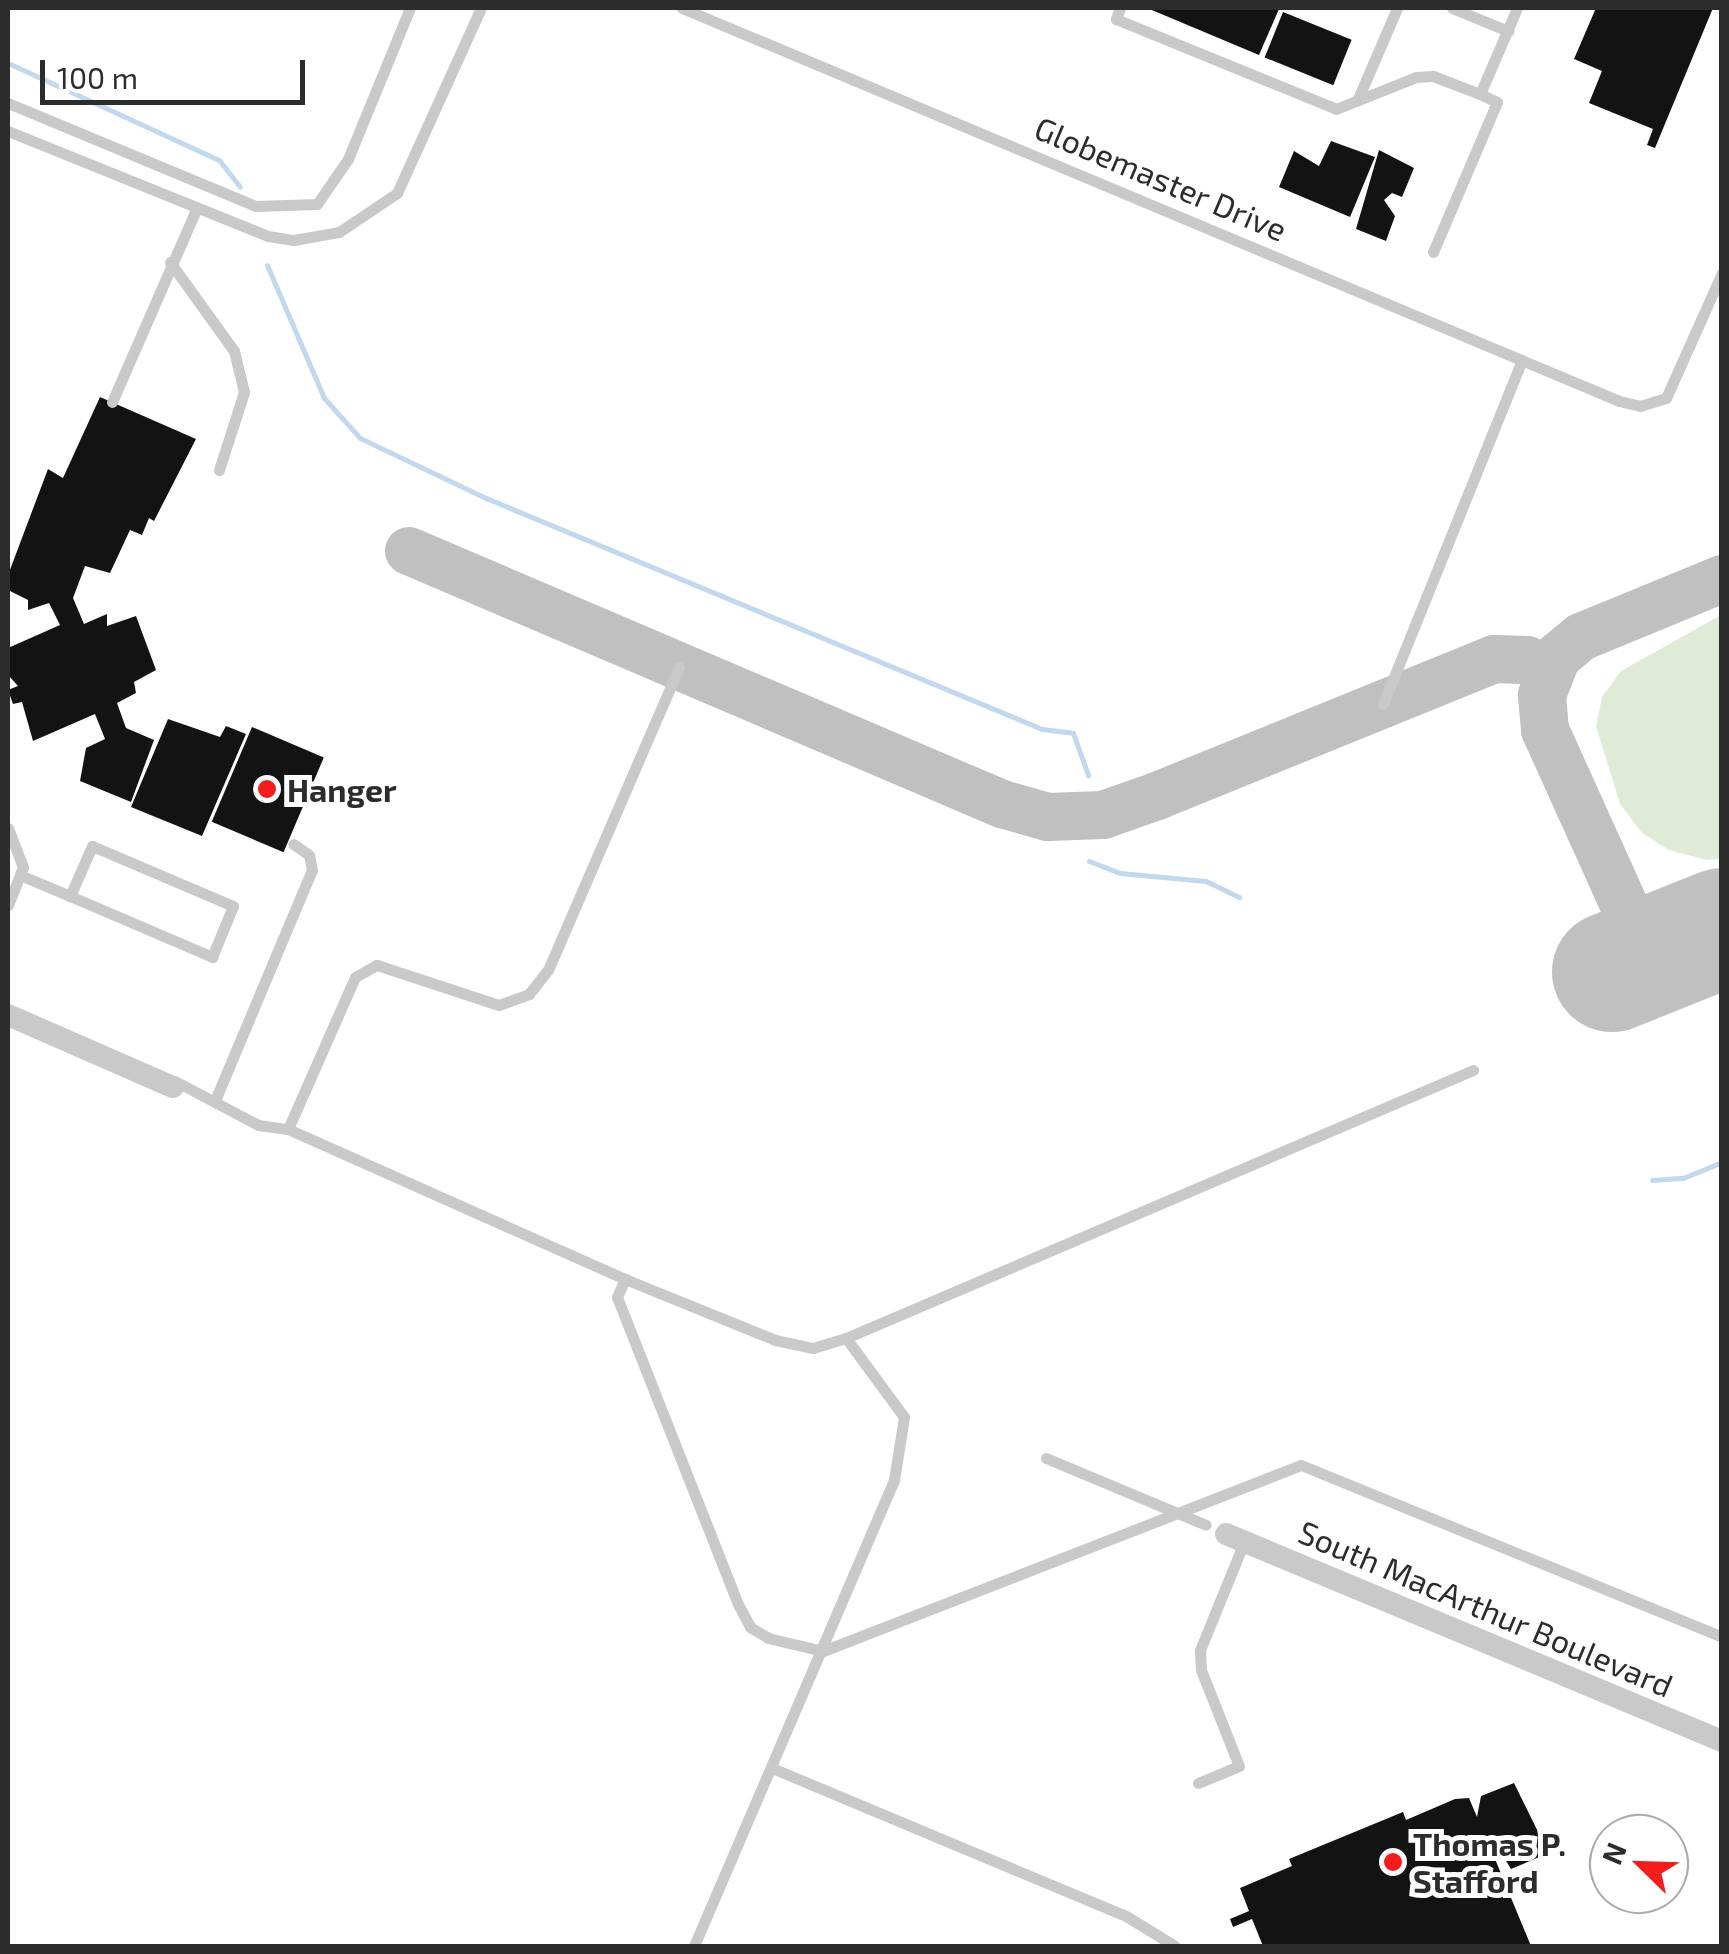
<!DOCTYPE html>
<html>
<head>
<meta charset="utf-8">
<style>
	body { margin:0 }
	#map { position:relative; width:1729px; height:1954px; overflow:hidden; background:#fff; font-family:"Exo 2",sans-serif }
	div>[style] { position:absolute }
	.green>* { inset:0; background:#e0ebd7 }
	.stream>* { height:5px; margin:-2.5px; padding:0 2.5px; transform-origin:2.5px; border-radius:2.5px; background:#c1d8ee }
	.taxiway>* { height:48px; margin:-24px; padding:0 24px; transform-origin:24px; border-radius:24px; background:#c0c0c0 }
	.runway>* { height:120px; margin:-60px; padding:0 60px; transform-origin:60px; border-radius:60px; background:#c0c0c0 }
	.building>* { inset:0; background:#131313; transform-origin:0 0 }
	.service>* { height:11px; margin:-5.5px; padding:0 5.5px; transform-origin:5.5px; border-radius:5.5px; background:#c9c9c9 }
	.minor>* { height:22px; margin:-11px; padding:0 11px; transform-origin:11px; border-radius:11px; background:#c9c9c9 }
	.dots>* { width:28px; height:28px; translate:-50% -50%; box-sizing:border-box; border:5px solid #fff; border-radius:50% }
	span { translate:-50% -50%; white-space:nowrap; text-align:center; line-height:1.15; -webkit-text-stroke:10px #fff; paint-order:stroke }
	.street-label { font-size:32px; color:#2c2c2c }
	.poi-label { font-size:32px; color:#2c2c2c; font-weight:700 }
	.left { translate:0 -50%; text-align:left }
	.frame { position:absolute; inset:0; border:10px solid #2c2c2c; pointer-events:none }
	.north { position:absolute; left:1589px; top:1814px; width:100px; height:100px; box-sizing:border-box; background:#fff; border:2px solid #ababab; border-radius:50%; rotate:293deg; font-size:28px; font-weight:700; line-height:40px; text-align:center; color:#2c2c2c }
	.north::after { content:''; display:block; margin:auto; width:35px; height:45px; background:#f51d1b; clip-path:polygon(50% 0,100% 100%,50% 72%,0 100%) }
	.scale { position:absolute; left:40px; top:60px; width:265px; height:45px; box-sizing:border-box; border:5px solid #2c2c2c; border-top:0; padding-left:12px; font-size:30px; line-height:35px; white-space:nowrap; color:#2c2c2c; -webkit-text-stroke:8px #fff; paint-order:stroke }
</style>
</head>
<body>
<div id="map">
	<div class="green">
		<div style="clip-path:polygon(1721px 615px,1721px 859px,1707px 860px,1669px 850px,1642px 833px,1620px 804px,1596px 726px,1602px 697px,1621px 671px)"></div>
	</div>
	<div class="stream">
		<div style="left:8px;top:63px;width:232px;rotate:24.7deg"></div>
		<div style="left:219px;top:160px;width:34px;rotate:52deg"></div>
		<div style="left:267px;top:265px;width:145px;rotate:66.8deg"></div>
		<div style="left:324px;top:398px;width:54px;rotate:48deg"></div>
		<div style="left:360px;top:438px;width:140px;rotate:25.5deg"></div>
		<div style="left:486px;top:498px;width:602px;rotate:22.56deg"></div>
		<div style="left:1042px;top:729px;width:31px;rotate:7deg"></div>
		<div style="left:1073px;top:733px;width:45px;rotate:70.3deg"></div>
		<div style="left:1089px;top:861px;width:33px;rotate:21deg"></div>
		<div style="left:1120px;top:873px;width:86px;rotate:5.3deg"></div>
		<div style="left:1206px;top:881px;width:37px;rotate:26deg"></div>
		<div style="left:1652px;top:1180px;width:31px;rotate:-4deg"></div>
		<div style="left:1683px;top:1178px;width:42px;rotate:-22.3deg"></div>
	</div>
	<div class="taxiway">
		<div style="left:409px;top:551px;width:645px;rotate:23.11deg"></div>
		<div style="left:1002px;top:804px;width:48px;rotate:15.8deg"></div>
		<div style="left:1048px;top:817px;width:55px;rotate:-2.1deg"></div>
		<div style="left:1103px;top:815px;width:57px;rotate:-19.4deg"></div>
		<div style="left:1157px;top:796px;width:364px;rotate:-22.1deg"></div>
		<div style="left:1494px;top:659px;width:33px;rotate:2deg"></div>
		<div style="left:1527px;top:660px;width:24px;rotate:24deg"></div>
		<div style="left:1648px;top:958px;width:250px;rotate:-114.3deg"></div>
		<div style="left:1545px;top:730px;width:35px;rotate:-95deg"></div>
		<div style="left:1542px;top:695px;width:41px;rotate:-68.5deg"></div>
		<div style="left:1557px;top:657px;width:31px;rotate:-40deg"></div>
		<div style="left:1581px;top:637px;width:152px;rotate:-22.4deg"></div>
	</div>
	<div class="runway">
		<div style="left:1612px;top:972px;width:118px;rotate:-21.8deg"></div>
	</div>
	<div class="building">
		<div style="clip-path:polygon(1147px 8px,1275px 8px,1279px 9px,1259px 55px)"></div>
		<div style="clip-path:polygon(1596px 8px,1713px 8px,1655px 148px,1647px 145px,1653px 129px,1589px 103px,1602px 71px,1574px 59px)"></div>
		<div style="left:1283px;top:12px;width:74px;height:49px;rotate:22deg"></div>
		<div style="clip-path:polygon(1331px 141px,1375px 157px,1350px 217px,1279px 187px,1294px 151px,1319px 166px)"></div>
		<div style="clip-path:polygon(1379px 150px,1414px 168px,1402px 197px,1392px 193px,1384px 200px,1395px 216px,1386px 241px,1356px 229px)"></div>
		<div style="clip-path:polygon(100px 397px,196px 439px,154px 521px,149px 518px,142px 535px,130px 530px,110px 573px,85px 566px,73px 598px,84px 624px,107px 614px,107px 626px,136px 616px,156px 670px,134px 682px,136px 693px,117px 703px,126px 728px,154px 740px,131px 802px,80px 781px,86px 748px,105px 739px,95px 714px,33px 741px,22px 702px,13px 704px,8px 690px,18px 686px,8px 675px,8px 648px,60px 625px,49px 603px,28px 610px,28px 600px,8px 590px,8px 575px,48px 469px,63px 478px)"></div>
		<div style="clip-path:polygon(168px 719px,220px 737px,226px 726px,246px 734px,202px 836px,131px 807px)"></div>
		<div style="left:252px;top:727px;width:78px;height:103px;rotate:23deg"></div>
		<div style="clip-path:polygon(1514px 1783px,1546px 1848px,1544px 1855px,1511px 1869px,1493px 1840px,1488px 1842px,1531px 1946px,1263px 1946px,1252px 1919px,1233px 1927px,1230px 1919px,1249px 1911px,1240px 1888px,1292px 1866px,1289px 1859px,1403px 1812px,1406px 1820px,1455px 1799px,1469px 1798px,1477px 1817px,1481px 1796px)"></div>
	</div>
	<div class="service">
		<div style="left:682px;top:8px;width:1016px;rotate:22.75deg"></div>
		<div style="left:1619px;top:401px;width:22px;rotate:13deg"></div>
		<div style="left:1640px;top:406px;width:27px;rotate:-17deg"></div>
		<div style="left:1666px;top:398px;width:137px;rotate:-65.9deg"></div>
		<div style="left:1120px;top:8px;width:12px;rotate:110deg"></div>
		<div style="left:1116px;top:19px;width:238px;rotate:22.2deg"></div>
		<div style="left:1336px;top:109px;width:86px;rotate:-21.8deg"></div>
		<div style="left:1416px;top:77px;width:17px;rotate:-3deg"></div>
		<div style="left:1433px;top:76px;width:50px;rotate:21deg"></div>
		<div style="left:1452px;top:8px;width:61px;rotate:22.3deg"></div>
		<div style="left:1357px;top:101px;width:101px;rotate:-66.7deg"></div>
		<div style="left:8px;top:103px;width:268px;rotate:22.6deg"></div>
		<div style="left:255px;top:206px;width:62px;rotate:-1.8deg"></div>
		<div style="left:317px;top:204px;width:55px;rotate:-55.4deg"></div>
		<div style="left:348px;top:159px;width:163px;rotate:-67.7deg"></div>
		<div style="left:8px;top:131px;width:280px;rotate:22deg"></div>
		<div style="left:268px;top:236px;width:26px;rotate:9deg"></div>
		<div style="left:294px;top:240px;width:46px;rotate:-10.1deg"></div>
		<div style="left:339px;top:232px;width:70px;rotate:-33.9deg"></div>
		<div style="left:397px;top:193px;width:203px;rotate:-65.6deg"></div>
		<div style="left:1433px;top:252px;width:163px;rotate:-66.9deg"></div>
		<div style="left:1497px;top:102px;width:19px;rotate:-155deg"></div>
		<div style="left:1480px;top:94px;width:94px;rotate:-66.7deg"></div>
		<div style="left:170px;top:262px;width:110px;rotate:54.3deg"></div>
		<div style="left:234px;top:351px;width:42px;rotate:76.3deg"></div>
		<div style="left:244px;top:392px;width:82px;rotate:107.8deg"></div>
		<div style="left:112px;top:402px;width:210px;rotate:-66.4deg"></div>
		<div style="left:1383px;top:704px;width:371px;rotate:-68deg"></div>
		<div style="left:8px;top:828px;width:42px;rotate:69deg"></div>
		<div style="left:23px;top:867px;width:41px;rotate:111.5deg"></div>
		<div style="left:20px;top:875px;width:54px;rotate:22.8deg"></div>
		<div style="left:70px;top:896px;width:155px;rotate:23.2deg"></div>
		<div style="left:212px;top:957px;width:55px;rotate:-67.6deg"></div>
		<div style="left:233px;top:906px;width:153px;rotate:-156.9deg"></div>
		<div style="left:92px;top:846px;width:55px;rotate:113.7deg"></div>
		<div style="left:175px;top:1081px;width:94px;rotate:27.9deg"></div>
		<div style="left:258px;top:1125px;width:30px;rotate:8deg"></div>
		<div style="left:288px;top:1129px;width:369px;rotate:24deg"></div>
		<div style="left:625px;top:1279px;width:20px;rotate:114deg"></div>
		<div style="left:617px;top:1297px;width:332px;rotate:68.5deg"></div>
		<div style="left:739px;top:1606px;width:24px;rotate:62deg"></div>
		<div style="left:750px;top:1627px;width:21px;rotate:31deg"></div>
		<div style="left:768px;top:1638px;width:57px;rotate:13.3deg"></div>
		<div style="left:823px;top:1651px;width:513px;rotate:-21.26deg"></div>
		<div style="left:1301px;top:1465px;width:455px;rotate:22.2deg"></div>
		<div style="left:216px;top:1098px;width:247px;rotate:-67.2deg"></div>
		<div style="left:312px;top:870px;width:15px;rotate:-101deg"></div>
		<div style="left:309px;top:855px;width:19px;rotate:-145deg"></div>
		<div style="left:288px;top:1129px;width:166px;rotate:-66.2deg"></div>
		<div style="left:355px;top:977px;width:25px;rotate:-29deg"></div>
		<div style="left:377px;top:965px;width:128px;rotate:18.2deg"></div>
		<div style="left:499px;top:1005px;width:32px;rotate:-20deg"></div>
		<div style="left:529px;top:994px;width:31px;rotate:-52deg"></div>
		<div style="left:548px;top:970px;width:330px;rotate:-66.6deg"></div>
		<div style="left:625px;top:1279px;width:162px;rotate:22.1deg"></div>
		<div style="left:775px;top:1340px;width:39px;rotate:12deg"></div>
		<div style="left:813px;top:1348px;width:34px;rotate:-17deg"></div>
		<div style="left:846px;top:1338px;width:98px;rotate:53.7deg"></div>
		<div style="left:904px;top:1417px;width:64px;rotate:99deg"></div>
		<div style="left:894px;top:1480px;width:507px;rotate:113.23deg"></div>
		<div style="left:846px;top:1338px;width:682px;rotate:-23.14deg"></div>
		<div style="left:1046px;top:1458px;width:173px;rotate:22.7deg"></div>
		<div style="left:772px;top:1768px;width:384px;rotate:22.7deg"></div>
		<div style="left:1126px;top:1916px;width:57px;rotate:31.5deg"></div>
		<div style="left:1198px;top:1783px;width:44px;rotate:-22.5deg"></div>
		<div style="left:1239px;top:1766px;width:103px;rotate:-111.6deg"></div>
		<div style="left:1201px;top:1670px;width:20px;rotate:-93deg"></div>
		<div style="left:1200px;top:1650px;width:117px;rotate:-67.8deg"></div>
	</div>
	<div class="minor">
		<div style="left:8px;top:1015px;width:180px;rotate:23.6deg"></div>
		<div style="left:1226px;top:1534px;width:537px;rotate:22.65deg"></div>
	</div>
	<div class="dots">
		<div style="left:267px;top:789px;background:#f51d1b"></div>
		<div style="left:1393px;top:1862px;background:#f51d1b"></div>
	</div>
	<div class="street-label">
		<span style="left:1161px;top:178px;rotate:23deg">Globemaster Drive</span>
		<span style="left:1486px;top:1608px;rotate:23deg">South MacArthur Boulevard</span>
	</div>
	<div class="poi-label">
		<span class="left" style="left:287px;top:789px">Hanger</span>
		<span class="left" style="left:1413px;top:1862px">Thomas P.<br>Stafford</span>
	</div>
	<div class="frame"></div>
	<div class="north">N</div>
	<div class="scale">100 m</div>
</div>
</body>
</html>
